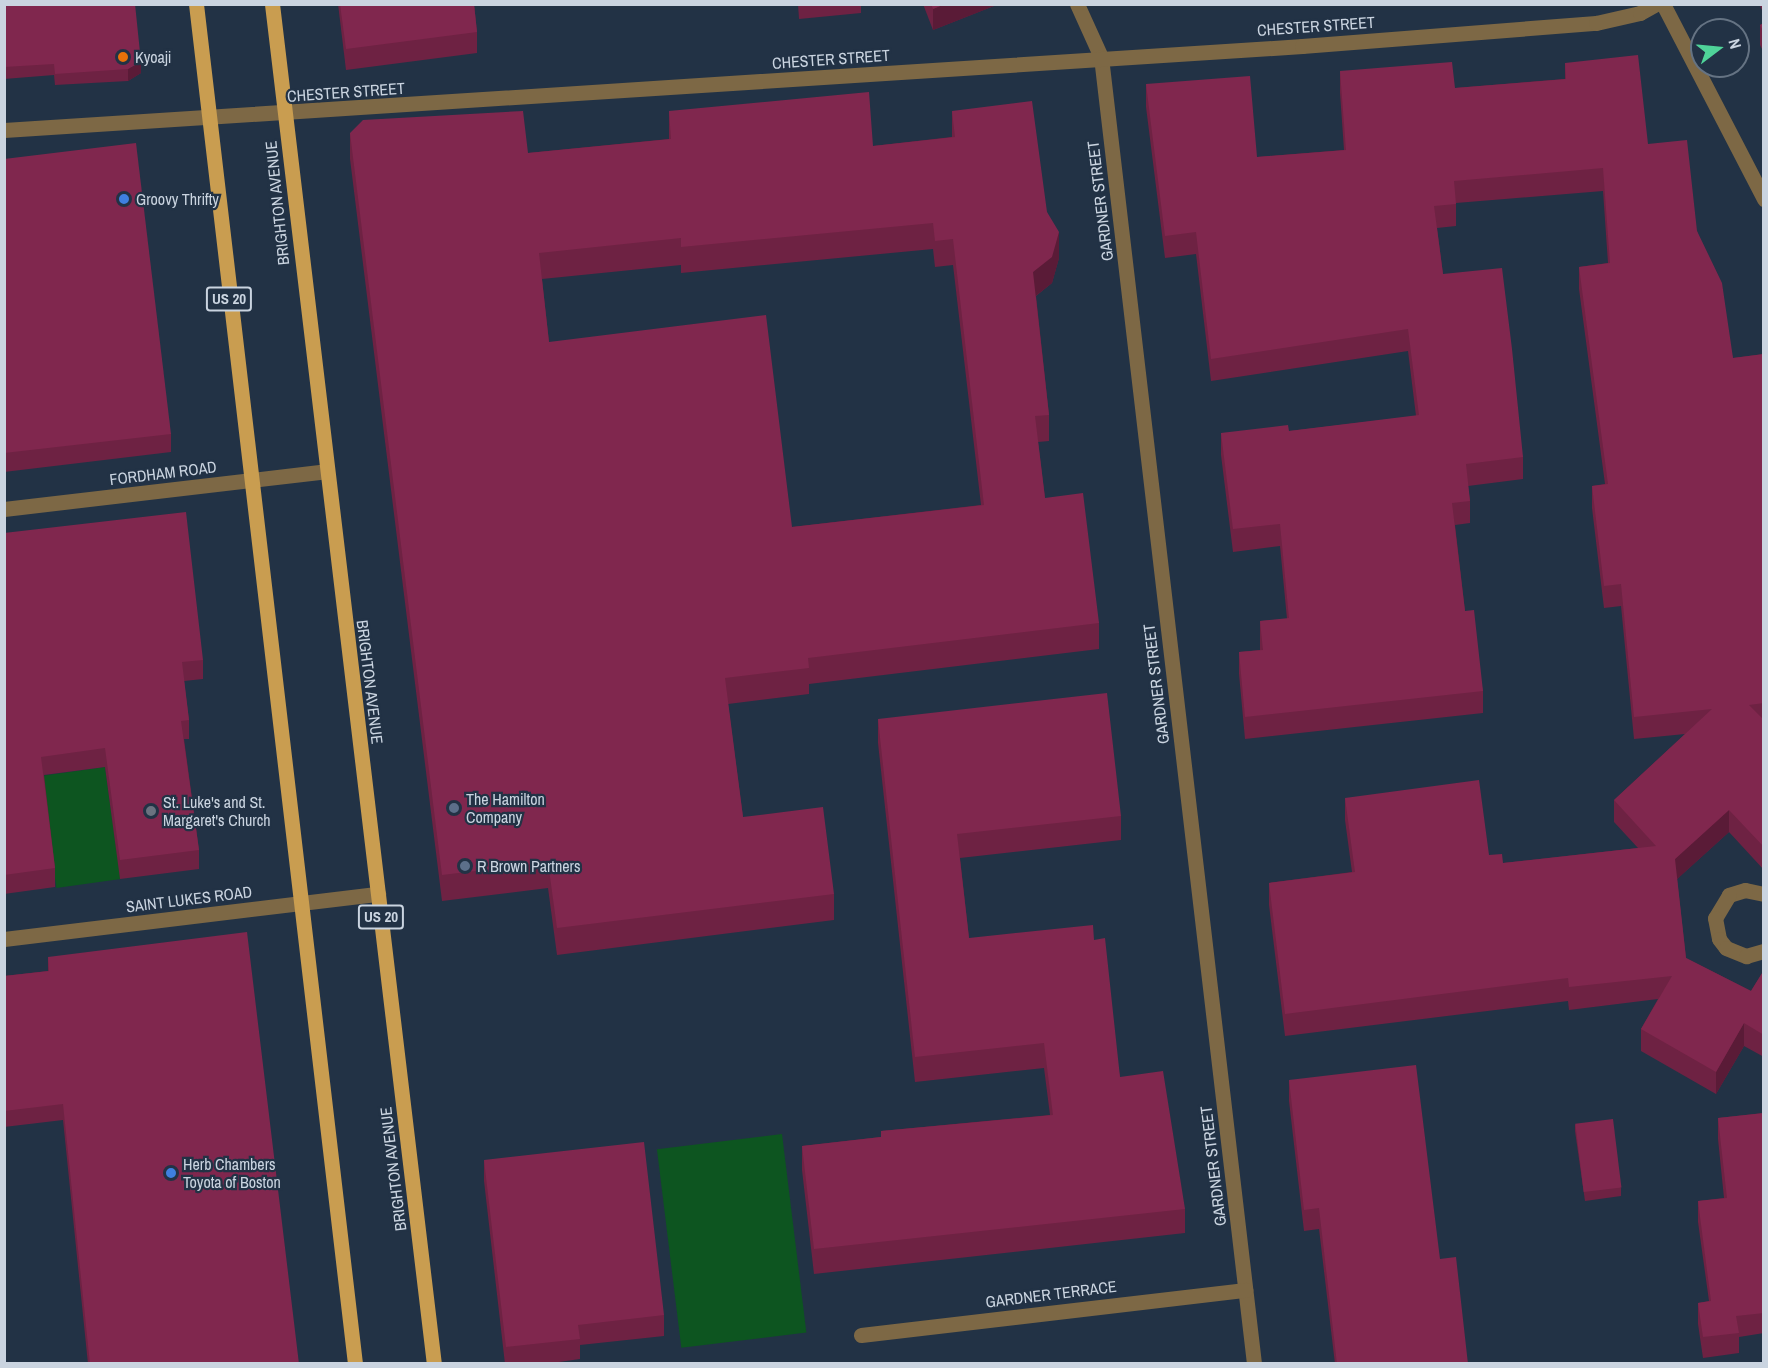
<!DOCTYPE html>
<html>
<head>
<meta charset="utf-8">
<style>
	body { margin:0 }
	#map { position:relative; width:1768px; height:1368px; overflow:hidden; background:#223245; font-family:"Archivo Narrow",sans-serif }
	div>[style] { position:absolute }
	.green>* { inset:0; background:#0d5520; transform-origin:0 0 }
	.minor>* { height:15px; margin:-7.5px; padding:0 7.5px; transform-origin:7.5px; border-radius:7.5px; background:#7d6845 }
	.major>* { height:15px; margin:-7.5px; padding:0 7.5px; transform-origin:7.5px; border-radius:7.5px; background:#c99d50 }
	.wall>* { inset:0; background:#6e2243 }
	.shaded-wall>* { inset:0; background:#5a1b37 }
	.building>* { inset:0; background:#80274e; transform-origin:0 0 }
	.dots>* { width:16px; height:16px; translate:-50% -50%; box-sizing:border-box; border:3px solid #223245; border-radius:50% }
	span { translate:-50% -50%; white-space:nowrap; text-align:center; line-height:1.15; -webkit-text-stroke:4.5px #223245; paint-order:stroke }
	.shield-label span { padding:2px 4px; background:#223245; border:2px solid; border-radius:4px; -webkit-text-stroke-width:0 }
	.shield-label { font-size:15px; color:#cad4e0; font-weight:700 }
	.street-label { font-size:16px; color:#cad4e0 }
	.poi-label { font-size:16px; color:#cad4e0 }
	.left { translate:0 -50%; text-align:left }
	.frame { position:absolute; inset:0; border:6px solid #cad4e0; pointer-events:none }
	.north { position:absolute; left:1690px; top:18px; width:60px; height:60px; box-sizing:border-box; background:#223245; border:2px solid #657383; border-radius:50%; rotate:74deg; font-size:16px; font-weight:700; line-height:24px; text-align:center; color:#cad4e0 }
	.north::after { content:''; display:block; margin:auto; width:21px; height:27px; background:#4fd399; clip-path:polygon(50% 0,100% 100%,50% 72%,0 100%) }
</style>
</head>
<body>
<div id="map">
	<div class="green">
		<div style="left:105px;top:767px;width:113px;height:65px;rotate:82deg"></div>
		<div style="left:782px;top:1134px;width:200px;height:126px;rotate:83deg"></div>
	</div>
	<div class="minor">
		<div style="left:1077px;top:4px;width:58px;rotate:65.6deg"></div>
		<div style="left:1101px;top:57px;width:1316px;rotate:83.32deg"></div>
		<div style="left:1663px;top:4px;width:220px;rotate:62.6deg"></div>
		<div style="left:4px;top:130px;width:1301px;rotate:-3.7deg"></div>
		<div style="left:1302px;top:46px;width:295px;rotate:-4.5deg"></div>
		<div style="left:1596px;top:23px;width:45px;rotate:-12.8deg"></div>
		<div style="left:1640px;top:13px;width:18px;rotate:-29deg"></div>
		<div style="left:4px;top:509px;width:324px;rotate:-6.7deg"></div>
		<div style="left:1764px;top:894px;width:19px;rotate:-168deg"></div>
		<div style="left:1745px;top:890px;width:17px;rotate:163deg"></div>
		<div style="left:1729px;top:895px;width:27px;rotate:121deg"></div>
		<div style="left:1715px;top:918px;width:21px;rotate:79deg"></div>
		<div style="left:1719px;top:939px;width:11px;rotate:52deg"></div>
		<div style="left:1726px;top:948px;width:22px;rotate:22deg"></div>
		<div style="left:1746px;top:956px;width:19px;rotate:-16deg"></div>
		<div style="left:4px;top:939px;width:377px;rotate:-6.9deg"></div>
		<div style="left:861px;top:1335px;width:387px;rotate:-6.7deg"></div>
	</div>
	<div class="major">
		<div style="left:196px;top:4px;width:1369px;rotate:83.33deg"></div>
		<div style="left:272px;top:4px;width:1370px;rotate:83.21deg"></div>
	</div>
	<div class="wall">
		<div style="clip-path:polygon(4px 4px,141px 73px,128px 81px,55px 85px,54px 75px,4px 79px)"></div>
		<div style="clip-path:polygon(338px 4px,474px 4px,477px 32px,477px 53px,346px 70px)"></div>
		<div style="clip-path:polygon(798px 4px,861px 4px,861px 13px,799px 19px)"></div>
		<div style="clip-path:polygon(923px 4px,999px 4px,933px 30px)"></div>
		<div style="clip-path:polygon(1759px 4px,1764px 4px,1764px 14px)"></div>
		<div style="clip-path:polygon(1764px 23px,1764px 53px,1760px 45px,1760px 25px)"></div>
		<div style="clip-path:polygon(1565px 63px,1648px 144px,1697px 231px,1733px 358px,1764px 354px,1764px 870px,1729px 832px,1677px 879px,1686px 958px,1751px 991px,1764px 970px,1764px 1057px,1744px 1046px,1716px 1094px,1641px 1051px,1641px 1029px,1658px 999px,1569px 1010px,1568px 1001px,1285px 1036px,1269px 905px,1269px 883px,1352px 872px,1345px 820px,1345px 798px,1489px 855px,1503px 863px,1638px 848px,1614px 822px,1614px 800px,1685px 734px,1634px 739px,1621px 606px,1604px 608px,1592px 508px,1592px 486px,1605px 484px,1579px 289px,1579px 267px,1608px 263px,1603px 191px,1456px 203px,1456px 226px,1437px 228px,1443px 274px,1523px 457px,1523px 479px,1468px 486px,1470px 501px,1470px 523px,1455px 525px,1465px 611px,1483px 691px,1483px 713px,1245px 739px,1239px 674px,1239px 652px,1260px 650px,1260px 621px,1287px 619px,1280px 546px,1233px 552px,1221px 455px,1221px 433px,1289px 431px,1416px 416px,1408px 351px,1211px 381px,1196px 254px,1165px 258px,1146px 107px,1146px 84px,1257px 157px,1344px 150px,1340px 93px,1340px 71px,1455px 88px,1565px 79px)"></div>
		<div style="clip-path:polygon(evenodd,669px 111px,873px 146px,952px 137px,952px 111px,1047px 212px,1059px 258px,1052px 283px,1036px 296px,1049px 415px,1049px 441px,1038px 442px,1045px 498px,1099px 623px,1099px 649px,809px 684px,809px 694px,728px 704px,743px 817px,834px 894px,834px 920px,557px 955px,548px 888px,442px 901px,350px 159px,350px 133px,528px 153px,669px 139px,669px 111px,933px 249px,935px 267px,953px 265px,981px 505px,792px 527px,549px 342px,542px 279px,681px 265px,681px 273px,933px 249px)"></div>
		<div style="clip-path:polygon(4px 159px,171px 434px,171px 452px,4px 472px)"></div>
		<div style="clip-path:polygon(4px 533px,203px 660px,203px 679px,184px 681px,189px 720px,189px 739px,184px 739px,199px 850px,199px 869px,120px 879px,105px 767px,44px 775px,55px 868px,55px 887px,4px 894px)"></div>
		<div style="clip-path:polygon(878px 719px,1121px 816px,1121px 840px,960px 858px,969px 938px,1094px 940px,1120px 1077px,1185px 1209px,1185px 1233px,814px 1274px,802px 1170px,802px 1146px,881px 1137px,881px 1131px,1050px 1115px,1044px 1068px,915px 1082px,878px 743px)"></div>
		<div style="clip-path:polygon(48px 957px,299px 1364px,88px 1364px,63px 1120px,4px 1127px,4px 976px,48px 971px)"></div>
		<div style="clip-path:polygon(1289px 1080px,1440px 1259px,1468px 1364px,1335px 1364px,1319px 1229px,1304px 1231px,1289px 1101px)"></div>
		<div style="clip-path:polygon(1764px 1113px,1764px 1333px,1739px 1337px,1739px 1353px,1703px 1358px,1698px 1324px,1698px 1303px,1709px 1301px,1698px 1222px,1698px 1201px,1724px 1198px,1718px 1139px,1718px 1118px)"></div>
		<div style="clip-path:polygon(1575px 1124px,1621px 1188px,1621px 1196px,1585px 1201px,1575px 1131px)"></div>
		<div style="clip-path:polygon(484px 1160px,664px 1315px,664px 1336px,580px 1345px,580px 1359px,545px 1364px,505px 1364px,484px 1181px)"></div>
	</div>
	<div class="shaded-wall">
		<div style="clip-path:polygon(945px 4px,999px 4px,933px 30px,933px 9px)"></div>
		<div style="clip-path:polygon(141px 62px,141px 73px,128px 81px,128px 69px)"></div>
		<div style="clip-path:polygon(1059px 232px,1059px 258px,1052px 283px,1033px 298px,1033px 272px)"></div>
		<div style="clip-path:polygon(1729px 810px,1729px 832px,1675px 881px,1675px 859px)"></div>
		<div style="clip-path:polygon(1744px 1023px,1744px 1046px,1716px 1094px,1716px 1072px)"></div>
	</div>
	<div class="building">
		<div style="clip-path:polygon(4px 4px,135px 4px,141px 62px,128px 69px,55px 74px,54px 64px,4px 67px)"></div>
		<div style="clip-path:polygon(340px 4px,474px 4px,477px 32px,346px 49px)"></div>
		<div style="clip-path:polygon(931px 4px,945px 4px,933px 9px)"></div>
		<div style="clip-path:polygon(1764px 23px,1764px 33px,1760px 25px)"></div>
		<div style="clip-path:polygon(1638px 55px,1648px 144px,1687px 140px,1697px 231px,1722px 283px,1733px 358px,1764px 354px,1764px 703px,1749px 705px,1764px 720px,1764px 847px,1729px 810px,1675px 859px,1686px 958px,1751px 991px,1764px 970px,1764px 1035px,1744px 1023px,1716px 1072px,1641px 1029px,1672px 976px,1569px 987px,1568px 978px,1285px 1014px,1269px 883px,1355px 872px,1345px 798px,1479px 780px,1489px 855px,1502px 854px,1503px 863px,1656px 846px,1614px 800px,1712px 709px,1634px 717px,1621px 584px,1604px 586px,1592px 486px,1608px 484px,1579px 267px,1610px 263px,1603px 168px,1454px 181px,1456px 204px,1434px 206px,1443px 274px,1502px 268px,1512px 349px,1523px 457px,1466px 464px,1470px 501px,1452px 503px,1465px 611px,1474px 610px,1483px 691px,1245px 717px,1239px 652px,1263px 650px,1260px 621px,1289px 618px,1280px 524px,1233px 529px,1221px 433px,1288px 425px,1289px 431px,1419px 415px,1408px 329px,1211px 359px,1196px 232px,1165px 236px,1146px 84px,1250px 76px,1257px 157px,1346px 150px,1340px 71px,1452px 62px,1455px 88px,1566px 79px,1565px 63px)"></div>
		<div style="clip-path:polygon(evenodd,869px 92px,873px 146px,955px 137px,952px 111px,1032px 101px,1047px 212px,1059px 232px,1052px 257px,1033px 272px,1049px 415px,1035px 416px,1045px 498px,1083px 493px,1099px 623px,808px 658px,809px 668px,725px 678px,743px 817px,823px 807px,834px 894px,557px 928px,548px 862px,442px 875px,350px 133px,363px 120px,523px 111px,528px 153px,671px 139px,669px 111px,869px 92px,933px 223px,935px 241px,953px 239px,984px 505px,792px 527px,766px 315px,549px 342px,539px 253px,681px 238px,681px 247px,933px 223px)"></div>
		<div style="clip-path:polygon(136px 143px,171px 434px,4px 453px,4px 159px)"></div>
		<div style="clip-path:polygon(186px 512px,203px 660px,182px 662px,189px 720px,181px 721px,199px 850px,120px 860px,105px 748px,41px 757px,55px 868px,4px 875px,4px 533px)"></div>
		<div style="clip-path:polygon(1107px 693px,1121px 816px,957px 834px,969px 938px,1093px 925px,1094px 940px,1105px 938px,1120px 1077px,1163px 1071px,1185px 1209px,814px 1249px,802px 1146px,881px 1137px,881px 1131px,1053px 1115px,1044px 1043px,915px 1057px,878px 719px)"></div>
		<div style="clip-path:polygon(247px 932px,299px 1364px,90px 1364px,63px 1104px,4px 1111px,4px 976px,49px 971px,48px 957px)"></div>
		<div style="clip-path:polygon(1416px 1065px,1440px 1259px,1456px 1257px,1468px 1364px,1337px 1364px,1319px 1208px,1304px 1210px,1289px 1080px)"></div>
		<div style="clip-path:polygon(1764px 1113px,1764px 1313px,1736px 1316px,1739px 1333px,1703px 1337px,1698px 1303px,1711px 1301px,1698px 1201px,1727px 1198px,1718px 1118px)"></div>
		<div style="left:1613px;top:1119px;width:69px;height:38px;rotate:83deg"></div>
		<div style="clip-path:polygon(644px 1142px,664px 1315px,578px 1325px,580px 1339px,506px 1347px,484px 1160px)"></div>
	</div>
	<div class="dots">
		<div style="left:123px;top:57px;background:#e8710a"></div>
		<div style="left:124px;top:199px;background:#3f7fe0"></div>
		<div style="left:454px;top:808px;background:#5c6f8a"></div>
		<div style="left:151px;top:811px;background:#6b7280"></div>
		<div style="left:465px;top:866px;background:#5c6f8a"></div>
		<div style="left:171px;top:1173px;background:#3f7fe0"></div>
	</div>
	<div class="shield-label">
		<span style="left:229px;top:299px">US 20</span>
		<span style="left:381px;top:917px">US 20</span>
	</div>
	<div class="street-label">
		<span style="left:1316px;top:26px;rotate:-4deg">CHESTER STREET</span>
		<span style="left:831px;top:59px;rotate:-4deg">CHESTER STREET</span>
		<span style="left:346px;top:92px;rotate:-4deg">CHESTER STREET</span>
		<span style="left:1100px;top:201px;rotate:-97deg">GARDNER STREET</span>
		<span style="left:277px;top:203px;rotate:-96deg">BRIGHTON AVENUE</span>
		<span style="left:163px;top:473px;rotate:-7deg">FORDHAM ROAD</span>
		<span style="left:370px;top:682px;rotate:83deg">BRIGHTON AVENUE</span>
		<span style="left:1156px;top:684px;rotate:-97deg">GARDNER STREET</span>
		<span style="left:189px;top:899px;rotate:-7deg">SAINT LUKES ROAD</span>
		<span style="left:1213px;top:1166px;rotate:-97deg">GARDNER STREET</span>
		<span style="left:393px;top:1169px;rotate:-97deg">BRIGHTON AVENUE</span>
		<span style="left:1051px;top:1294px;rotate:-7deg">GARDNER TERRACE</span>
	</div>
	<div class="poi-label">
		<span class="left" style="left:135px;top:57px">Kyoaji</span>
		<span class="left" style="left:136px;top:199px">Groovy Thrifty</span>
		<span class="left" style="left:466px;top:808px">The Hamilton<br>Company</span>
		<span class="left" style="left:163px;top:811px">St. Luke's and St.<br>Margaret's Church</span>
		<span class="left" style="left:477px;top:866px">R Brown Partners</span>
		<span class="left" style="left:183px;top:1173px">Herb Chambers<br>Toyota of Boston</span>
	</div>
	<div class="frame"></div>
	<div class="north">N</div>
</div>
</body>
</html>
